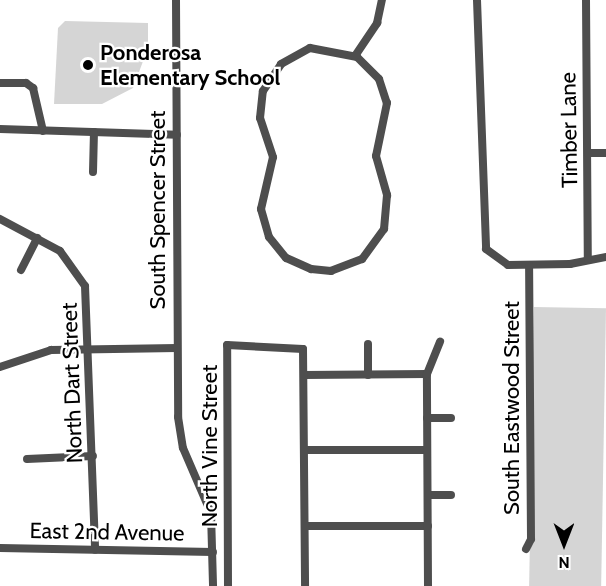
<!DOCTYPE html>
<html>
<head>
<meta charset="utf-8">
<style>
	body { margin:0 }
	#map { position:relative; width:606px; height:586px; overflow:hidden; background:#fff; font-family:Cabin,sans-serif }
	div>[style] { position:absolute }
	.green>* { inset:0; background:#d5d5d5; transform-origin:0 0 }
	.minor>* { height:8px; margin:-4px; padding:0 4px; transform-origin:4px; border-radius:4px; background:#4e4e4e }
	.dots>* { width:16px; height:16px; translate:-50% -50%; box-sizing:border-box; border:3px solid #fff; border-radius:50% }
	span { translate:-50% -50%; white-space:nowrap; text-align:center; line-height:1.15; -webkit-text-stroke:4.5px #fff; paint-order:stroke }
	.poi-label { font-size:22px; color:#000; font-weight:700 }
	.left { translate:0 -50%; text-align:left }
	.street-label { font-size:22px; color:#000 }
	.north { position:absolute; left:534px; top:514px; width:60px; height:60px; -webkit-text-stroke:4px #fff; paint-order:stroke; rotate:180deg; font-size:16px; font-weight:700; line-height:24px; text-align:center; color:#000 }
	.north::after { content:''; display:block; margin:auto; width:21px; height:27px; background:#000; clip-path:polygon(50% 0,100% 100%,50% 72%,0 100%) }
</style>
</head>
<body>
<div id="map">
	<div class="green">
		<div style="clip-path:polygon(65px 21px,148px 23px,148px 48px,133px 88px,102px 104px,54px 104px,58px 28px)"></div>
		<div style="left:534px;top:307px;width:72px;height:279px;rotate:1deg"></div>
	</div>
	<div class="minor">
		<div style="left:176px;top:0;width:417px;rotate:89.7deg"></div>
		<div style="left:178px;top:417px;width:31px;rotate:81deg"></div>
		<div style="left:183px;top:448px;width:71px;rotate:66.7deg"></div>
		<div style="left:211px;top:513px;width:73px;rotate:88.4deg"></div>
		<div style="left:477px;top:0;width:249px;rotate:87.9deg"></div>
		<div style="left:486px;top:249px;width:27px;rotate:36deg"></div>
		<div style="left:508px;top:265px;width:62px;rotate:-0.9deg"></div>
		<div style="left:570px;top:264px;width:37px;rotate:-11deg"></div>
		<div style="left:586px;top:0;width:259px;rotate:89.6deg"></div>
		<div style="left:310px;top:48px;width:48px;rotate:10.8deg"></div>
		<div style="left:357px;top:57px;width:31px;rotate:45deg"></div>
		<div style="left:379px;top:79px;width:25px;rotate:72deg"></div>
		<div style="left:387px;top:103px;width:54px;rotate:101.7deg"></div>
		<div style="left:376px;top:156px;width:41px;rotate:74.2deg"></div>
		<div style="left:387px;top:195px;width:34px;rotate:95deg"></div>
		<div style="left:384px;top:229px;width:37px;rotate:126deg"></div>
		<div style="left:362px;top:259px;width:33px;rotate:159deg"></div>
		<div style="left:331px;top:271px;width:20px;rotate:-174deg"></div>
		<div style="left:311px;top:269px;width:27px;rotate:-156deg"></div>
		<div style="left:286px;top:258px;width:27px;rotate:-129deg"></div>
		<div style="left:269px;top:237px;width:29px;rotate:-106deg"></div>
		<div style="left:261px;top:209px;width:53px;rotate:-77deg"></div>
		<div style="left:273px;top:157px;width:41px;rotate:-108.4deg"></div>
		<div style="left:260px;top:118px;width:27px;rotate:-84deg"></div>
		<div style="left:263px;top:91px;width:32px;rotate:-56deg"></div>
		<div style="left:281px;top:64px;width:33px;rotate:-29deg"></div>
		<div style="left:355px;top:56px;width:40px;rotate:-56deg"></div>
		<div style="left:377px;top:23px;width:24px;rotate:-78deg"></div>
		<div style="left:0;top:83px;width:26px"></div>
		<div style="left:26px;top:83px;width:9px;rotate:36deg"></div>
		<div style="left:33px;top:88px;width:44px;rotate:76.9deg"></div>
		<div style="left:0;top:129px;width:177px;rotate:1.9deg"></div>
		<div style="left:588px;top:153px;width:18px"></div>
		<div style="left:93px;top:172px;width:40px;rotate:-88.6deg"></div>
		<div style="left:0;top:219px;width:68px;rotate:28.1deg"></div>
		<div style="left:60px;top:251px;width:43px;rotate:54.5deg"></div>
		<div style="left:85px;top:286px;width:264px;rotate:87.8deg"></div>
		<div style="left:21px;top:270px;width:36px;rotate:-63deg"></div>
		<div style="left:368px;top:344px;width:31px;rotate:90deg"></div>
		<div style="left:0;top:367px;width:54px;rotate:-18.4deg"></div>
		<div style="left:51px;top:350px;width:126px;rotate:-0.9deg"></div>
		<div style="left:304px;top:375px;width:123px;rotate:-0.5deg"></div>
		<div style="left:427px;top:418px;width:24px"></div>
		<div style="left:304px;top:450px;width:123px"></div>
		<div style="left:27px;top:459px;width:66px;rotate:-2.6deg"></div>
		<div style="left:428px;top:495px;width:23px"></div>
		<div style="left:305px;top:526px;width:123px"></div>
		<div style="left:0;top:548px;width:213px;rotate:1.1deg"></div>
		<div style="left:526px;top:549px;width:11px;rotate:-63deg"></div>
		<div style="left:531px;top:539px;width:274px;rotate:-90.4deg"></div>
		<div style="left:228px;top:586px;width:241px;rotate:-90.2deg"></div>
		<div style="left:227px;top:345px;width:76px;rotate:3deg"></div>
		<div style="left:303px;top:349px;width:237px;rotate:89.5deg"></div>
		<div style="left:428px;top:586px;width:212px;rotate:-90.3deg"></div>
		<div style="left:427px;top:374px;width:35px;rotate:-68deg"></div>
	</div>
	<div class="dots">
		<div style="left:88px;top:65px;background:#000"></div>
	</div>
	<div class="poi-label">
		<span class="left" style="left:100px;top:65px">Ponderosa<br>Elementary School</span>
	</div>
	<div class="street-label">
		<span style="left:569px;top:130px;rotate:-91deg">Timber Lane</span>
		<span style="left:158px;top:210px;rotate:-90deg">South Spencer Street</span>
		<span style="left:72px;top:383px;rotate:-92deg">North Dart Street</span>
		<span style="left:512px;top:408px;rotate:-90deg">South Eastwood Street</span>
		<span style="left:210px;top:446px;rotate:-90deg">North Vine Street</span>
		<span style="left:107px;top:532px;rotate:1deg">East 2nd Avenue</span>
	</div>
	<div class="north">N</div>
</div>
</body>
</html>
